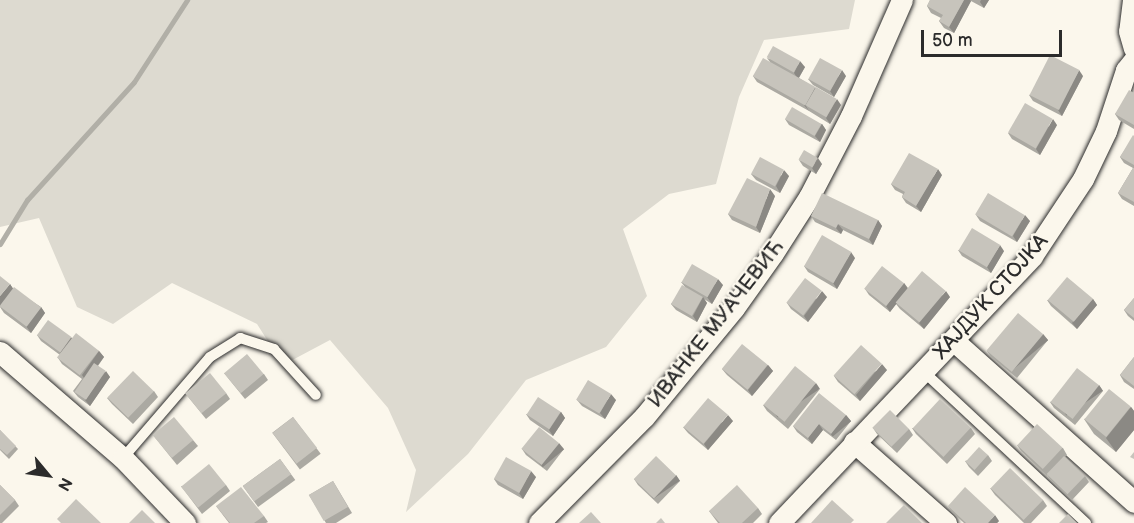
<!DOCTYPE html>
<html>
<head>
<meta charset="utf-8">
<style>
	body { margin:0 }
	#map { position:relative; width:1134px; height:523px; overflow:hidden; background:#fbf7ec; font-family:"Balsamiq Sans",sans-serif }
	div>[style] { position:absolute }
	.green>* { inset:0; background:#dddad0 }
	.stream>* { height:5px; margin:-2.5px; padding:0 2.5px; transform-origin:2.5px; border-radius:2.5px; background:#b1afa7 }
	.roads { filter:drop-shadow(0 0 2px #2b2b2b) drop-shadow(0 0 2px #2b2b2b) }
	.service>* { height:10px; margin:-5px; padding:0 5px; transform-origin:5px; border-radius:5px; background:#fbf7ec }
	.minor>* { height:21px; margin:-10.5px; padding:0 10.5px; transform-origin:10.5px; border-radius:10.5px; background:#fbf7ec }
	.wall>* { inset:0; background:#aba9a2; transform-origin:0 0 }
	.shaded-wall>* { inset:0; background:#8b8984; transform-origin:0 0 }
	.building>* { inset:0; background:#c7c4bc; transform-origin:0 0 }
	span { translate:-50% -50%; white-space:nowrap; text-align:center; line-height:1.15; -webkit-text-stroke:5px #fbf7ec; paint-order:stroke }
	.street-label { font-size:21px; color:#2b2b2b }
	.north { position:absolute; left:18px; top:445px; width:60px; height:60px; -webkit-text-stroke:4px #fbf7ec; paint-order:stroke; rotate:119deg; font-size:16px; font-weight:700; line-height:24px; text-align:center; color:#2b2b2b }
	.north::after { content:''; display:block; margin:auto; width:21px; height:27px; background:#2b2b2b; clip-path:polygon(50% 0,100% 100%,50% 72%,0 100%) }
	.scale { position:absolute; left:921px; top:30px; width:141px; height:27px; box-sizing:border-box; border:3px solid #2b2b2b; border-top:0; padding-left:8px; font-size:18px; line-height:21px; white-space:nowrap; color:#2b2b2b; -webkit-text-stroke:4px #fbf7ec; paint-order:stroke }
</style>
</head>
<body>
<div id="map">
	<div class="green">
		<div style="clip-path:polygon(0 0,855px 0,849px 29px,764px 40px,739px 97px,716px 184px,669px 194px,623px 229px,647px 296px,606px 347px,526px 380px,468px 454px,406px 512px,416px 470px,388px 408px,330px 340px,283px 365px,257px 324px,172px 283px,113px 324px,77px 307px,39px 218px,0 227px)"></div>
	</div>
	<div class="stream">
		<div style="left:0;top:244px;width:52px;rotate:-58.5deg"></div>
		<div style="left:27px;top:200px;width:159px;rotate:-47.8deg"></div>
		<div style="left:134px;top:82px;width:98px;rotate:-57.1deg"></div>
	</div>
	<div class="roads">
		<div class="service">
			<div style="left:923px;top:371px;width:223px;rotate:43deg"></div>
			<div style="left:123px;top:458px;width:133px;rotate:-49.3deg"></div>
			<div style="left:210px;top:357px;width:36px;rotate:-32deg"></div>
			<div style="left:240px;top:338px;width:36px;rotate:18deg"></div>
			<div style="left:274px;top:349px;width:62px;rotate:47.6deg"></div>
		</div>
		<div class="minor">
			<div style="left:1133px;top:0;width:31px;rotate:97deg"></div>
			<div style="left:1129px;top:31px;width:18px;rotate:74deg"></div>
			<div style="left:953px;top:340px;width:243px;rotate:41.8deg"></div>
			<div style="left:0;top:352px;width:162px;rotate:40.8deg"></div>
			<div style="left:123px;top:458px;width:90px;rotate:46.4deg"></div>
			<div style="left:854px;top:442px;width:123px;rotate:41.4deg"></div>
			<div style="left:539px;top:523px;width:149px;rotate:-45.3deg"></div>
			<div style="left:644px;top:417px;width:141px;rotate:-50.5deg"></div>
			<div style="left:734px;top:308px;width:67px;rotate:-54.7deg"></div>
			<div style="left:773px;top:253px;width:67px;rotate:-57.3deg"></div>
			<div style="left:809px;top:197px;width:91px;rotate:-62.6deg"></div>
			<div style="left:851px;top:116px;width:127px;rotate:-66.3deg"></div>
			<div style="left:779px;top:523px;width:368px;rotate:-46.5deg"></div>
			<div style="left:1032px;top:256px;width:92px;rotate:-56.5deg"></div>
			<div style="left:1083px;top:179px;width:53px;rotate:-64.4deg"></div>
			<div style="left:1106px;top:131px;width:64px;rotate:-71.8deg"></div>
			<div style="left:1126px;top:70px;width:13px;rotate:-51deg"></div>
		</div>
	</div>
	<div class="wall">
		<div style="clip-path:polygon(930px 0,989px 0,984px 8px,971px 1px,954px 33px,944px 28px,939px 21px,941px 18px,931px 13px,927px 6px)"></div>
		<div style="clip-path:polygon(767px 58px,805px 67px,799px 78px,841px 105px,830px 124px,809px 111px,757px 82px,753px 76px,770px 62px)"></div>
		<div style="clip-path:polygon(846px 76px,834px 97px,813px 85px,808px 79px)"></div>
		<div style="clip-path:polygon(1083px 76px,1062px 116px,1033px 101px,1029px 95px)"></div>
		<div style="clip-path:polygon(1134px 93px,1134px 129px,1119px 120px,1115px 114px)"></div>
		<div style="clip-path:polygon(785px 119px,822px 124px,826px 130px,820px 142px,789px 125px)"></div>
		<div style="clip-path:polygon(1057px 125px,1040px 155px,1012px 139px,1008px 133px)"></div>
		<div style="clip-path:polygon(1134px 136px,1134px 206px,1122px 199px,1118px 193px,1133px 168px,1124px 163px,1120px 157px)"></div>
		<div style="clip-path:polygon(799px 160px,822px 164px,816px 174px,803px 166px)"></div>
		<div style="clip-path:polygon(751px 174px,789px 176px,780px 193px,756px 180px)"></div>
		<div style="clip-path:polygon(942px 175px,921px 212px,906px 203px,902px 197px,903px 194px,895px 190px,891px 184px)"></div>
		<div style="clip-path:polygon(775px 196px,760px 233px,732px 220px,728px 214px)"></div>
		<div style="clip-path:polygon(976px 215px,1030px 221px,1017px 242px,980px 221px)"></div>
		<div style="clip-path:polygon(811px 216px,878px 220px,882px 226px,873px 245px,843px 230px,841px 234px,815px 222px)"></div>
		<div style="clip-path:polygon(958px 250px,1004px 251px,991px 273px,962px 256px)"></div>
		<div style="clip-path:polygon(855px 258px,837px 289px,808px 272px,804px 266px)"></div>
		<div style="clip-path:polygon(681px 282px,723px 285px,712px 304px,704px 299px,707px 303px,697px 322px,676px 310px,671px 304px,685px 287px)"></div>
		<div style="clip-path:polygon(904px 283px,908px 288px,950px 297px,924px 329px,900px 309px,896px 304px,890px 312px,869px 295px,865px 289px)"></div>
		<div style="clip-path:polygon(10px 284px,13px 289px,41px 307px,45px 313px,31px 333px,4px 313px,0 307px)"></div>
		<div style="clip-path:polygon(827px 297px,808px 322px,791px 309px,787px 303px)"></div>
		<div style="clip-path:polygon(1134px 298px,1134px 321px,1128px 316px,1124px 310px)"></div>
		<div style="clip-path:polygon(1093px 299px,1097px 305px,1077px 329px,1051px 306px,1047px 300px)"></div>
		<div style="clip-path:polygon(1043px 334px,1048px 340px,1017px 378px,991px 357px,987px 351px)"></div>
		<div style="clip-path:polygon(37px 335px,72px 338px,99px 351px,104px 357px,98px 366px,110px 377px,90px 406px,78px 397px,73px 391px,82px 379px,62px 364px,58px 358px,60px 355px,41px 341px)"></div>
		<div style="clip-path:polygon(1134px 357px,1134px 389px,1124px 382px,1120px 375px)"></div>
		<div style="clip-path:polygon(768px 365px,773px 371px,752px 396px,727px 375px,722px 369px)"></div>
		<div style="clip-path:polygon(887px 370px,860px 401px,838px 382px,834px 376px)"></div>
		<div style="clip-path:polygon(224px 373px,264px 374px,268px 380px,245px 399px)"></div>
		<div style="clip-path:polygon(1099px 385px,1103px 391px,1075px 425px,1054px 408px,1050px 402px)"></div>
		<div style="clip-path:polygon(820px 389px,788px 429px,767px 411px,763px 405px)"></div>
		<div style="clip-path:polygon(154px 391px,158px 397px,133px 424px,112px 404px,107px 398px)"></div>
		<div style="clip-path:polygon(185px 393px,226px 393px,230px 399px,206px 419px)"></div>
		<div style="clip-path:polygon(577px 400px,616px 400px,605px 419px,582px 406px)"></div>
		<div style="clip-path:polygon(1131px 407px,1134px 411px,1134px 430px,1116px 452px,1094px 434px,1084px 419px)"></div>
		<div style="clip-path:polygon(561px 412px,565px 418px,553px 436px,530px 420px,526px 414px)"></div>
		<div style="clip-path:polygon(846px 415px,851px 421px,836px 440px,823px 430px,812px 444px,797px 432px,793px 426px)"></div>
		<div style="left:293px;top:417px;width:46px;height:26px;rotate:53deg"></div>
		<div style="clip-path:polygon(733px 421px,708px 450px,688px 433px,683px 427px)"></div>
		<div style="clip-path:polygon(873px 428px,909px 429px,913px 435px,897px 453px,877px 434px)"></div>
		<div style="clip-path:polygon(912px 428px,971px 428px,975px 434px,947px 464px,916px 434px)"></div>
		<div style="clip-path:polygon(0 430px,18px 449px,9px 459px,0 450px)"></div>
		<div style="clip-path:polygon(153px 435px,193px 440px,198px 446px,177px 465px)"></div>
		<div style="clip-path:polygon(1017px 445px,1063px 448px,1067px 455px,1065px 457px,1085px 476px,1089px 482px,1072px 500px,1051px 480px,1047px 475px,1047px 476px,1021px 451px)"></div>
		<div style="clip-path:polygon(522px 449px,564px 449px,547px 471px,526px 455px)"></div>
		<div style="clip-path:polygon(988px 455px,992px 461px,978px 476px,969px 467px,965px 461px)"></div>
		<div style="left:280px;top:459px;width:26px;height:46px;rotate:54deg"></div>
		<div style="clip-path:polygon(676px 475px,680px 481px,658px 504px,638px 485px,634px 479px)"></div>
		<div style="clip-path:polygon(536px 477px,523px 499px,498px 485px,494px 479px)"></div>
		<div style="clip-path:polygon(333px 481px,352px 513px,336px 523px,326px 523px,309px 495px)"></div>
		<div style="clip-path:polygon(0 485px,15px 500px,19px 506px,2px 523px,0 523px)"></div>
		<div style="clip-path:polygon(226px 485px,230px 491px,202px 514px,181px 486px)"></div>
		<div style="clip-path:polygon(990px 488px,1043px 500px,1047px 506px,1031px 523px,1024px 523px,995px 495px)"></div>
		<div style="clip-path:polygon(216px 506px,264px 516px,268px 522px,266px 523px,229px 523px)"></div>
		<div style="clip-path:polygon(948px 506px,999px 521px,997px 523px,964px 523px,952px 512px)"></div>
		<div style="clip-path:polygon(758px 508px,762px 514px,753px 523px,718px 523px,709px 511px)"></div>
	</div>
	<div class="shaded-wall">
		<div style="clip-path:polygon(964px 0,970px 0,971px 1px,954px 33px,949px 27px)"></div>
		<div style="clip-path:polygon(981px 0,989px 0,984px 8px,980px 2px)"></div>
		<div style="clip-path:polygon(800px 61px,805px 67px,798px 79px,794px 73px)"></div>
		<div style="clip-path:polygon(842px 70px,846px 76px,834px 97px,830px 91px)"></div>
		<div style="clip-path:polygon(1079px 70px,1083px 76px,1062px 116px,1058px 110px)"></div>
		<div style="clip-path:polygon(815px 87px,819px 93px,806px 106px,809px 111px,804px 105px)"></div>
		<div style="clip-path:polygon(837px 99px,841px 105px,830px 124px,826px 118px)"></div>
		<div style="clip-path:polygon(1053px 119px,1057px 125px,1040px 155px,1036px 149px)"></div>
		<div style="clip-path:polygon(822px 124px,826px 130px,820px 142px,815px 136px)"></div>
		<div style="clip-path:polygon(818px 158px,822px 164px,816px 174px,812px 168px)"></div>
		<div style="clip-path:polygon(938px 169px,942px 175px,921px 212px,916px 206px)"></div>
		<div style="clip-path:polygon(784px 170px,789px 176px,780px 193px,776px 186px)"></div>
		<div style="clip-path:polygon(770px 189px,775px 196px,760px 233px,756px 227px)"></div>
		<div style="clip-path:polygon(1025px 215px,1030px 221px,1017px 242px,1013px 236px)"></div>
		<div style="clip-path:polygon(878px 220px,882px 226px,873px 245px,869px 239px)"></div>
		<div style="clip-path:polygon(838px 224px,843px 230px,841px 234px,836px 228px)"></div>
		<div style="clip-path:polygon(1000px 245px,1004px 251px,991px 273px,987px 267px)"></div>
		<div style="clip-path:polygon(851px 252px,855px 258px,837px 289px,833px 283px)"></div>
		<div style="clip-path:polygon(718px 279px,723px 285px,712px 304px,707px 297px)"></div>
		<div style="clip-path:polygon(904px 283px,908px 289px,890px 312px,886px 306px)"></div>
		<div style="clip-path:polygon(10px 284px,14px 290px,0 307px,0 296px)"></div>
		<div style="clip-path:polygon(822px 291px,827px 297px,808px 322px,804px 316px)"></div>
		<div style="clip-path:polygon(946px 291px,950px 297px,924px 329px,919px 323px)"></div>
		<div style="clip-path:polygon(703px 297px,707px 303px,697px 322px,693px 316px)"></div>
		<div style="clip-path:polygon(1093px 299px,1097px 305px,1077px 329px,1072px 323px)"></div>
		<div style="clip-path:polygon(41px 307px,45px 313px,31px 333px,26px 326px)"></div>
		<div style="left:1043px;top:334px;width:8px;height:48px;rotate:50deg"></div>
		<div style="clip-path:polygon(71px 337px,75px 343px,64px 358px,60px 352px)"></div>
		<div style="clip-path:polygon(99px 351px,104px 357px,86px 381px,82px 375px)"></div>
		<div style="clip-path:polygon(882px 364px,887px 370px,860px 401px,856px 395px)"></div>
		<div style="clip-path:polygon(768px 365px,773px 371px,752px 396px,748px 390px)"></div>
		<div style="clip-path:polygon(106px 371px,110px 377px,90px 406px,85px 400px)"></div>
		<div style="left:816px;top:383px;width:7px;height:51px;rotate:56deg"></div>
		<div style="left:1099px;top:385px;width:7px;height:44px;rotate:56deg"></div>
		<div style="clip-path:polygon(611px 394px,616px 400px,605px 419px,600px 413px)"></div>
		<div style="clip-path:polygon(1131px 407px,1134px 411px,1134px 430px,1116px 452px,1106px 438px)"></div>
		<div style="clip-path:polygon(561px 412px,565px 418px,553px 436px,549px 430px)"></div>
		<div style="clip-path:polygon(728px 415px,733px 421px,708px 450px,704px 444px)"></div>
		<div style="left:846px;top:415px;width:8px;height:24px;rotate:50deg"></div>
		<div style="clip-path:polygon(819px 424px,823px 430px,812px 444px,808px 438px)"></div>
		<div style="left:559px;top:443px;width:8px;height:28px;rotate:50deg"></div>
		<div style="clip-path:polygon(531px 471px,536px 477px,523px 499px,519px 493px)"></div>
		<div style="left:676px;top:475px;width:7px;height:32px;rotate:56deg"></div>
		<div style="clip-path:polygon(995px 515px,999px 521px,997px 523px,988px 523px)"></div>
	</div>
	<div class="building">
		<div style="clip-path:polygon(930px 0,964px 0,949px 27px,939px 21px,943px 15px,927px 6px)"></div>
		<div style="left:773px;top:46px;width:31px;height:13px;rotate:29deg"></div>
		<div style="left:1050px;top:55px;width:33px;height:45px;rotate:27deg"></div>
		<div style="left:763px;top:58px;width:60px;height:21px;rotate:29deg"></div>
		<div style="left:820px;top:58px;width:25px;height:24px;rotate:29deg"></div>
		<div style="left:816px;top:87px;width:24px;height:21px;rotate:30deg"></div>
		<div style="clip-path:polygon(1129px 90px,1134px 93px,1134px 125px,1115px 114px)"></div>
		<div style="left:1025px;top:103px;width:32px;height:34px;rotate:30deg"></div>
		<div style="left:792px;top:107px;width:34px;height:14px;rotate:30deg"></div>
		<div style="clip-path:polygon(1133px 135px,1134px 136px,1134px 165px,1120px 157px)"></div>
		<div style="left:804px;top:150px;width:16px;height:11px;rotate:30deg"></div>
		<div style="clip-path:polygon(909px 153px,938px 169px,916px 206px,902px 197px,905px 192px,891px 184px)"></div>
		<div style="left:760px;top:157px;width:27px;height:19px;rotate:28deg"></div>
		<div style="clip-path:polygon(1133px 168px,1134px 168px,1134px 202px,1118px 193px)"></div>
		<div style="clip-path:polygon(747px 178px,770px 189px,756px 227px,728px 214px)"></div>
		<div style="clip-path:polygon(822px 193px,878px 220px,869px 239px,838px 224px,836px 228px,811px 216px)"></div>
		<div style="left:988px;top:193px;width:43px;height:25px;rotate:31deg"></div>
		<div style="left:972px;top:228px;width:33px;height:26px;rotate:31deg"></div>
		<div style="left:822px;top:235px;width:34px;height:36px;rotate:30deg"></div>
		<div style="left:692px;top:264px;width:30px;height:21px;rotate:30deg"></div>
		<div style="left:882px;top:266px;width:28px;height:29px;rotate:38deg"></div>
		<div style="left:922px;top:271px;width:31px;height:41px;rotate:40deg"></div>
		<div style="clip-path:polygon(0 276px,10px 284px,0 296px)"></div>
		<div style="left:1067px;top:277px;width:34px;height:30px;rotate:40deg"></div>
		<div style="left:805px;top:278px;width:21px;height:31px;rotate:37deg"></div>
		<div style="left:682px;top:285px;width:24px;height:22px;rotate:30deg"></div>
		<div style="left:14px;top:287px;width:34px;height:24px;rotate:37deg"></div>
		<div style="clip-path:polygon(1134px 298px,1134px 318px,1124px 310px)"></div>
		<div style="left:1018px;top:313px;width:33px;height:49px;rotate:40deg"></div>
		<div style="left:48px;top:320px;width:29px;height:19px;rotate:36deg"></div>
		<div style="left:76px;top:333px;width:29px;height:31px;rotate:38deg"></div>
		<div style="left:742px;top:344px;width:33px;height:32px;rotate:39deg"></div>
		<div style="left:861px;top:345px;width:28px;height:41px;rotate:42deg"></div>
		<div style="left:247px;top:354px;width:26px;height:30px;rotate:50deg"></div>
		<div style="clip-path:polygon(1134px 357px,1134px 386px,1120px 375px)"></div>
		<div style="left:94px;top:363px;width:14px;height:35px;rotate:34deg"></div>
		<div style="left:795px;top:366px;width:27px;height:50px;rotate:39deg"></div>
		<div style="left:1077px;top:368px;width:28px;height:43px;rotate:38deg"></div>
		<div style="left:133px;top:371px;width:29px;height:37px;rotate:44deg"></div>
		<div style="left:210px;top:373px;width:26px;height:32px;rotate:51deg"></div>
		<div style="left:588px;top:380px;width:27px;height:23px;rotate:31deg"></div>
		<div style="left:1109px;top:389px;width:28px;height:39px;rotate:39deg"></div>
		<div style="clip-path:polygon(819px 393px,846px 415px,831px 434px,819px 424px,808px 438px,793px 426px)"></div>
		<div style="left:538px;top:397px;width:27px;height:21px;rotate:33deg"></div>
		<div style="left:708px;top:398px;width:26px;height:38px;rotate:40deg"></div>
		<div style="left:940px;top:399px;width:42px;height:40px;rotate:43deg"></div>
		<div style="left:890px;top:410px;width:27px;height:25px;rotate:45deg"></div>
		<div style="left:174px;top:417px;width:30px;height:28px;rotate:50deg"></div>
		<div style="left:293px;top:417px;width:39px;height:26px;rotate:52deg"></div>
		<div style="left:1037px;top:424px;width:35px;height:29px;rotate:43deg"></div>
		<div style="left:539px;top:427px;width:26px;height:28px;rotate:39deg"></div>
		<div style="clip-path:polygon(0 430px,16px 446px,7px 455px,0 449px)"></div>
		<div style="left:979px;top:447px;width:12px;height:20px;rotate:42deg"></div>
		<div style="clip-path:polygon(1134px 452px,1134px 459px,1130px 457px)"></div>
		<div style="left:656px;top:456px;width:28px;height:32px;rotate:44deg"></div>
		<div style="left:1064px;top:456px;width:29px;height:25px;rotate:44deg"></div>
		<div style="left:506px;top:457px;width:29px;height:25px;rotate:29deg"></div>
		<div style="left:280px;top:459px;width:19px;height:46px;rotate:54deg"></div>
		<div style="left:209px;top:464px;width:27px;height:36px;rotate:51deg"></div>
		<div style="left:1010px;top:468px;width:46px;height:28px;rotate:44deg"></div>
		<div style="left:333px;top:481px;width:30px;height:28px;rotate:60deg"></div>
		<div style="clip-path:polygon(0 485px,15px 500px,0 515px)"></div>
		<div style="clip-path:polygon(737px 485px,758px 508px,742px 523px,720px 523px,709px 511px)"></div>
		<div style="clip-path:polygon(241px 487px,264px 516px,254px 523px,230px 523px,216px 506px)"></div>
		<div style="clip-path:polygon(965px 487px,995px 515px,988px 523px,966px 523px,948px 506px)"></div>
		<div style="clip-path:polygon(76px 499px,101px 523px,61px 523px,57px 519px)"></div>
		<div style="clip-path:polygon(832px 500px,854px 520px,851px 523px,811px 523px)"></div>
		<div style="clip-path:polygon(904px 505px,922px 523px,886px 523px)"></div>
		<div style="clip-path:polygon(142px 510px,155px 523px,129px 523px)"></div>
		<div style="clip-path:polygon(591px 512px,601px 523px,579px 523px)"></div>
		<div style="clip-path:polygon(1068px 514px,1077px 523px,1059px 523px)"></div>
		<div style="clip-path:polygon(661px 518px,665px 523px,656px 523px)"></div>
	</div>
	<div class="street-label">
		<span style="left:991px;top:297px;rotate:-48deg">ХАЈДУК СТОЈКА</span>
		<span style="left:716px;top:324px;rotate:-52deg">ИВАНКЕ МУАЧЕВИЋ</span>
	</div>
	<div class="north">N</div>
	<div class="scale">50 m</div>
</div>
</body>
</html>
